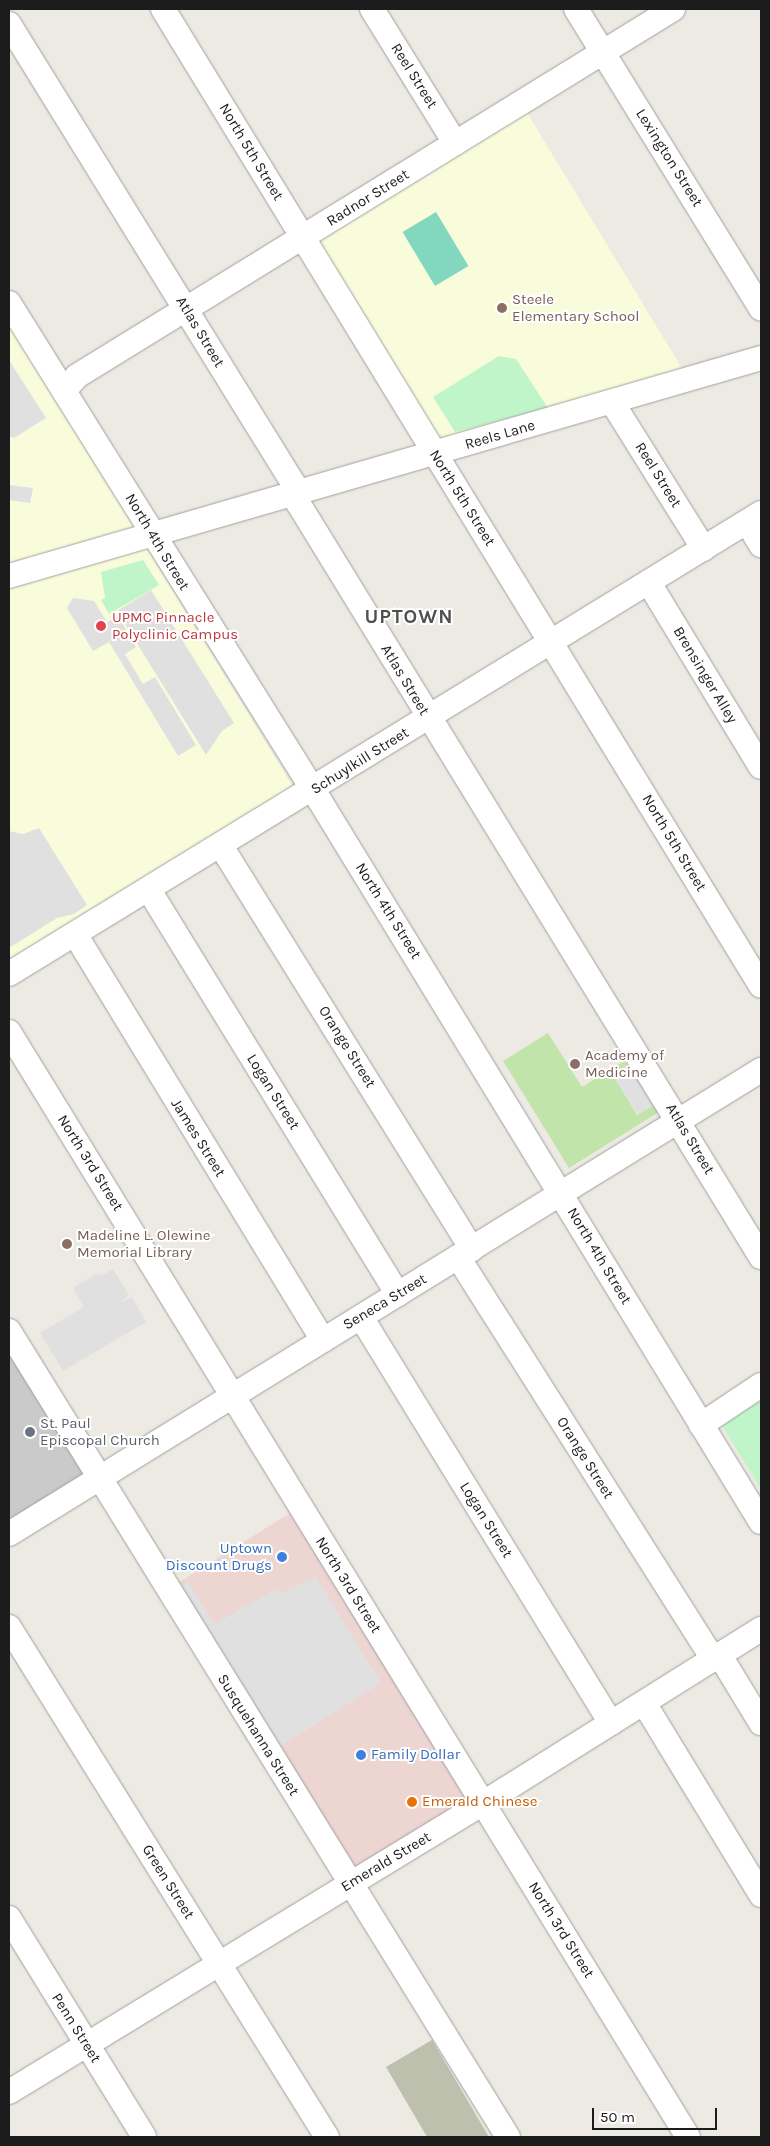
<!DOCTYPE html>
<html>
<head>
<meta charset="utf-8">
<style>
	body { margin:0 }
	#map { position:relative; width:770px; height:2146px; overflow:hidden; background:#eceae2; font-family:Karla,sans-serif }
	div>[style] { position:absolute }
	.commercial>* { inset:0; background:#edd5d2; transform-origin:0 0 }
	.education>* { inset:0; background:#f9fcdb }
	.religious>* { inset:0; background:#cacaca }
	.construction>* { inset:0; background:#bec0ae }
	.grass>* { inset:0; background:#c1e4aa }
	.park>* { inset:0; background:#c0f5ca }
	.pitch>* { inset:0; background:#84d7bf; transform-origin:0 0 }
	.parking>* { inset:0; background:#e0e0e0 }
	.roads { filter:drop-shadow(0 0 1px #a0a0a0) drop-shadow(0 0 1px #a0a0a0) }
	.minor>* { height:24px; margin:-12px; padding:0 12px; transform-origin:12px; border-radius:12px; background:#fff }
	.dots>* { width:14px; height:14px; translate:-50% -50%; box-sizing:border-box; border:2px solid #fff; border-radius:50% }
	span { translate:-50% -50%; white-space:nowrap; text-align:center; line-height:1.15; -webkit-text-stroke:4px #fff; paint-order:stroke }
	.street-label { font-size:15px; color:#1c1c1c }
	.education-label { font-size:15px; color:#785e54 }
	.left { translate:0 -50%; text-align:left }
	.health-label { font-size:15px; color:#be3a42 }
	.worship-label { font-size:15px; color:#5b616d }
	.shop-label { font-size:15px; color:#366cbe }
	.right { translate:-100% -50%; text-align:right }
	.food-label { font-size:15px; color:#c56008 }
	.district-label { font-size:20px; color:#4f4f4f; font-weight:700; letter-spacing:1px }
	.frame { position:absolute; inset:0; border:10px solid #1c1c1c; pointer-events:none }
	.scale { position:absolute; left:592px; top:2108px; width:125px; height:22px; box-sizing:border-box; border:2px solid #1c1c1c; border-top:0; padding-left:6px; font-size:15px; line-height:18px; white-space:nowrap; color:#1c1c1c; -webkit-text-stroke:4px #fff; paint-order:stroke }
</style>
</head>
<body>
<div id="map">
	<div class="commercial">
		<div style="left:290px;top:1513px;width:337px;height:135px;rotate:58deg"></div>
	</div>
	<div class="education">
		<div style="clip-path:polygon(526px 111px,686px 375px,442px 445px,317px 241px)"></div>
		<div style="clip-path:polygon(9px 324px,294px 788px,9px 963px)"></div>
	</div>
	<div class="religious">
		<div style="clip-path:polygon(9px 1343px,90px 1474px,9px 1523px)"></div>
	</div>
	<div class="construction">
		<div style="clip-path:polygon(432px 2040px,489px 2137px,427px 2137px,386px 2067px)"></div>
	</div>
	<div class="grass">
		<div style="clip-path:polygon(548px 1033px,582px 1087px,624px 1061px,627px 1065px,613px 1075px,637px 1115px,654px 1105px,659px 1112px,569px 1168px,503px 1061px)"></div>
	</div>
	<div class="park">
		<div style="clip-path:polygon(499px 356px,516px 359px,548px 408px,455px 432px,433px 397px)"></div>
		<div style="clip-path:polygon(143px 560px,159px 585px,109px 614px,101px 600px,105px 598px,101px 572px)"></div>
		<div style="clip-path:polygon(761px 1400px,761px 1489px,721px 1424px)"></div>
	</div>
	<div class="pitch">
		<div style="left:436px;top:212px;width:63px;height:39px;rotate:59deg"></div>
	</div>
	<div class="parking">
		<div style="clip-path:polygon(9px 360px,46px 418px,14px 438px,9px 436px)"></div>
		<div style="clip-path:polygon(9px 485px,33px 488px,30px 503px,9px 500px)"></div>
		<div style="clip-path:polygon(151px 590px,234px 723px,222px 731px,206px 755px,117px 611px)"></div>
		<div style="clip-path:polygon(73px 598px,94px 601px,107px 622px,118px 616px,136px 647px,125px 654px,143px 684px,155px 677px,196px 745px,178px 756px,109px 642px,93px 651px,67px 608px)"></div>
		<div style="clip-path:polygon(39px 828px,87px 905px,74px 914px,57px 918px,9px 948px,9px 831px,23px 834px)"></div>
		<div style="clip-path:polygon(634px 1062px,654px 1105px,638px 1115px,612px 1074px)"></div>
		<div style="clip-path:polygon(113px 1269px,129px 1295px,120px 1303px,132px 1297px,146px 1322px,63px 1371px,40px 1333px,84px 1307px,73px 1288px,96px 1274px,103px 1275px)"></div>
		<div style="clip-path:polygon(316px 1577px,381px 1683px,276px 1749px,177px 1588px,188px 1582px,215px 1624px,276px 1589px,279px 1594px)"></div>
	</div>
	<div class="roads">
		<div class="minor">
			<div style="left:163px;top:9px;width:1145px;rotate:58.53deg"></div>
			<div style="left:372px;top:9px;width:158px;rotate:58.2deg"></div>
			<div style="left:576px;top:9px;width:352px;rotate:58.3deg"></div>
			<div style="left:9px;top:24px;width:540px;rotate:58.25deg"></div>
			<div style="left:293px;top:483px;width:21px;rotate:76deg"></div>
			<div style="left:298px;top:503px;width:885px;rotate:58.45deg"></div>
			<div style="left:9px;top:303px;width:587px;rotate:58.02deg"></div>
			<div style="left:320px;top:801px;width:845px;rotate:58.55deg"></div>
			<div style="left:65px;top:390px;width:18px;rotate:-49deg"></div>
			<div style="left:77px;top:376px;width:700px;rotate:-31.62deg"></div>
			<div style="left:612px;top:402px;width:173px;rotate:58deg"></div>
			<div style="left:747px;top:522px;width:27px;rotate:59deg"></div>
			<div style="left:9px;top:576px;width:783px;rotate:-16.17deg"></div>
			<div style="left:649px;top:583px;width:215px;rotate:58.7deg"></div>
			<div style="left:221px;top:846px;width:475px;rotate:58.1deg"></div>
			<div style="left:149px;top:890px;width:475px;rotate:58.4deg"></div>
			<div style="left:75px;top:934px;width:476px;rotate:58.6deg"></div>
			<div style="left:9px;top:974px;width:882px;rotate:-31.51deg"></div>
			<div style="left:9px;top:1032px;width:1297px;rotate:58.43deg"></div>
			<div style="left:458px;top:1257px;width:475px;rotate:57.6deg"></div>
			<div style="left:361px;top:1317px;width:477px;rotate:58.4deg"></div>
			<div style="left:9px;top:1331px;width:948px;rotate:58.24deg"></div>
			<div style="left:701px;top:1425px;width:72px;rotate:-33.7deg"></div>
			<div style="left:9px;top:1534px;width:884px;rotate:-31.68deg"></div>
			<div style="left:9px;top:1627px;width:601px;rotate:58.06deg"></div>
			<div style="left:719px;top:1654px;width:81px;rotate:58.7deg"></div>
			<div style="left:644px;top:1703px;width:225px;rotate:58.6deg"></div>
			<div style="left:9px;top:1918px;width:257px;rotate:58.3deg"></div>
			<div style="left:9px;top:2092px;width:576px;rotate:-31.37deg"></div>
			<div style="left:501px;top:1792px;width:307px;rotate:-32.1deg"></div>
		</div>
	</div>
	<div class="dots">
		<div style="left:502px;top:308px;background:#8d6e63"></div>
		<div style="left:101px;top:626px;background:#e0444e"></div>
		<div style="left:575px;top:1064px;background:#8d6e63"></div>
		<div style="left:67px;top:1244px;background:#8d6e63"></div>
		<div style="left:30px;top:1432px;background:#6b7280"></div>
		<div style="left:282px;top:1557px;background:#3f7fe0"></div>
		<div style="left:361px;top:1755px;background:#3f7fe0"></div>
		<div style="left:412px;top:1802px;background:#e8710a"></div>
	</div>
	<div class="street-label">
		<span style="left:414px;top:76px;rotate:58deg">Reel Street</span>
		<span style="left:251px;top:152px;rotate:59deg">North 5th Street</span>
		<span style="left:669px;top:158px;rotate:58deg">Lexington Street</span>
		<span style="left:368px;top:198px;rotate:-32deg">Radnor Street</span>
		<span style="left:200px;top:332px;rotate:59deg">Atlas Street</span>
		<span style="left:500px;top:435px;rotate:-16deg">Reels Lane</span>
		<span style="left:658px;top:475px;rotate:58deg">Reel Street</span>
		<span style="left:462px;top:498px;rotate:58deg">North 5th Street</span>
		<span style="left:157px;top:542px;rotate:59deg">North 4th Street</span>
		<span style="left:705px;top:675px;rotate:59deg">Brensinger Alley</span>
		<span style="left:405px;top:680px;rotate:59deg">Atlas Street</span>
		<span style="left:360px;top:761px;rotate:-32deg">Schuylkill Street</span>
		<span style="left:674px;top:843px;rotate:59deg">North 5th Street</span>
		<span style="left:388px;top:911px;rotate:58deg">North 4th Street</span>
		<span style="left:347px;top:1047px;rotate:58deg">Orange Street</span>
		<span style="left:273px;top:1092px;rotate:58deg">Logan Street</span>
		<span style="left:198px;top:1138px;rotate:58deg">James Street</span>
		<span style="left:690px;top:1139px;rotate:59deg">Atlas Street</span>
		<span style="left:90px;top:1163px;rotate:58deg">North 3rd Street</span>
		<span style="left:599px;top:1256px;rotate:59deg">North 4th Street</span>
		<span style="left:385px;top:1302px;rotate:-31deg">Seneca Street</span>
		<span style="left:585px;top:1458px;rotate:58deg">Orange Street</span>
		<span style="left:486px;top:1520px;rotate:58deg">Logan Street</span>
		<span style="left:348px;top:1585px;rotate:58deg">North 3rd Street</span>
		<span style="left:258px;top:1735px;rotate:58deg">Susquehanna Street</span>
		<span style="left:386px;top:1862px;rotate:-31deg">Emerald Street</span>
		<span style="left:168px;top:1882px;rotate:58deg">Green Street</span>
		<span style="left:561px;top:1930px;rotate:58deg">North 3rd Street</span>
		<span style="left:76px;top:2028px;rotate:58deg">Penn Street</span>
	</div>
	<div class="education-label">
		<span class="left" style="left:512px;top:308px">Steele<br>Elementary School</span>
		<span class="left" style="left:585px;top:1064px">Academy of<br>Medicine</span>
		<span class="left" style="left:77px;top:1244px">Madeline L. Olewine<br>Memorial Library</span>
	</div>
	<div class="health-label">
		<span class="left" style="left:112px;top:626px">UPMC Pinnacle<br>Polyclinic Campus</span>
	</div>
	<div class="worship-label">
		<span class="left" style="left:40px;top:1432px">St. Paul<br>Episcopal Church</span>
	</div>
	<div class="shop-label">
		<span class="right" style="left:272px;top:1557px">Uptown<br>Discount Drugs</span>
		<span class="left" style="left:371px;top:1755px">Family Dollar</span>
	</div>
	<div class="food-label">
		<span class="left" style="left:422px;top:1802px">Emerald Chinese</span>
	</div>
	<div class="district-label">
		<span style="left:409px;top:616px">UPTOWN</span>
	</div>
	<div class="frame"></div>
	<div class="scale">50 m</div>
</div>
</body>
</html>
